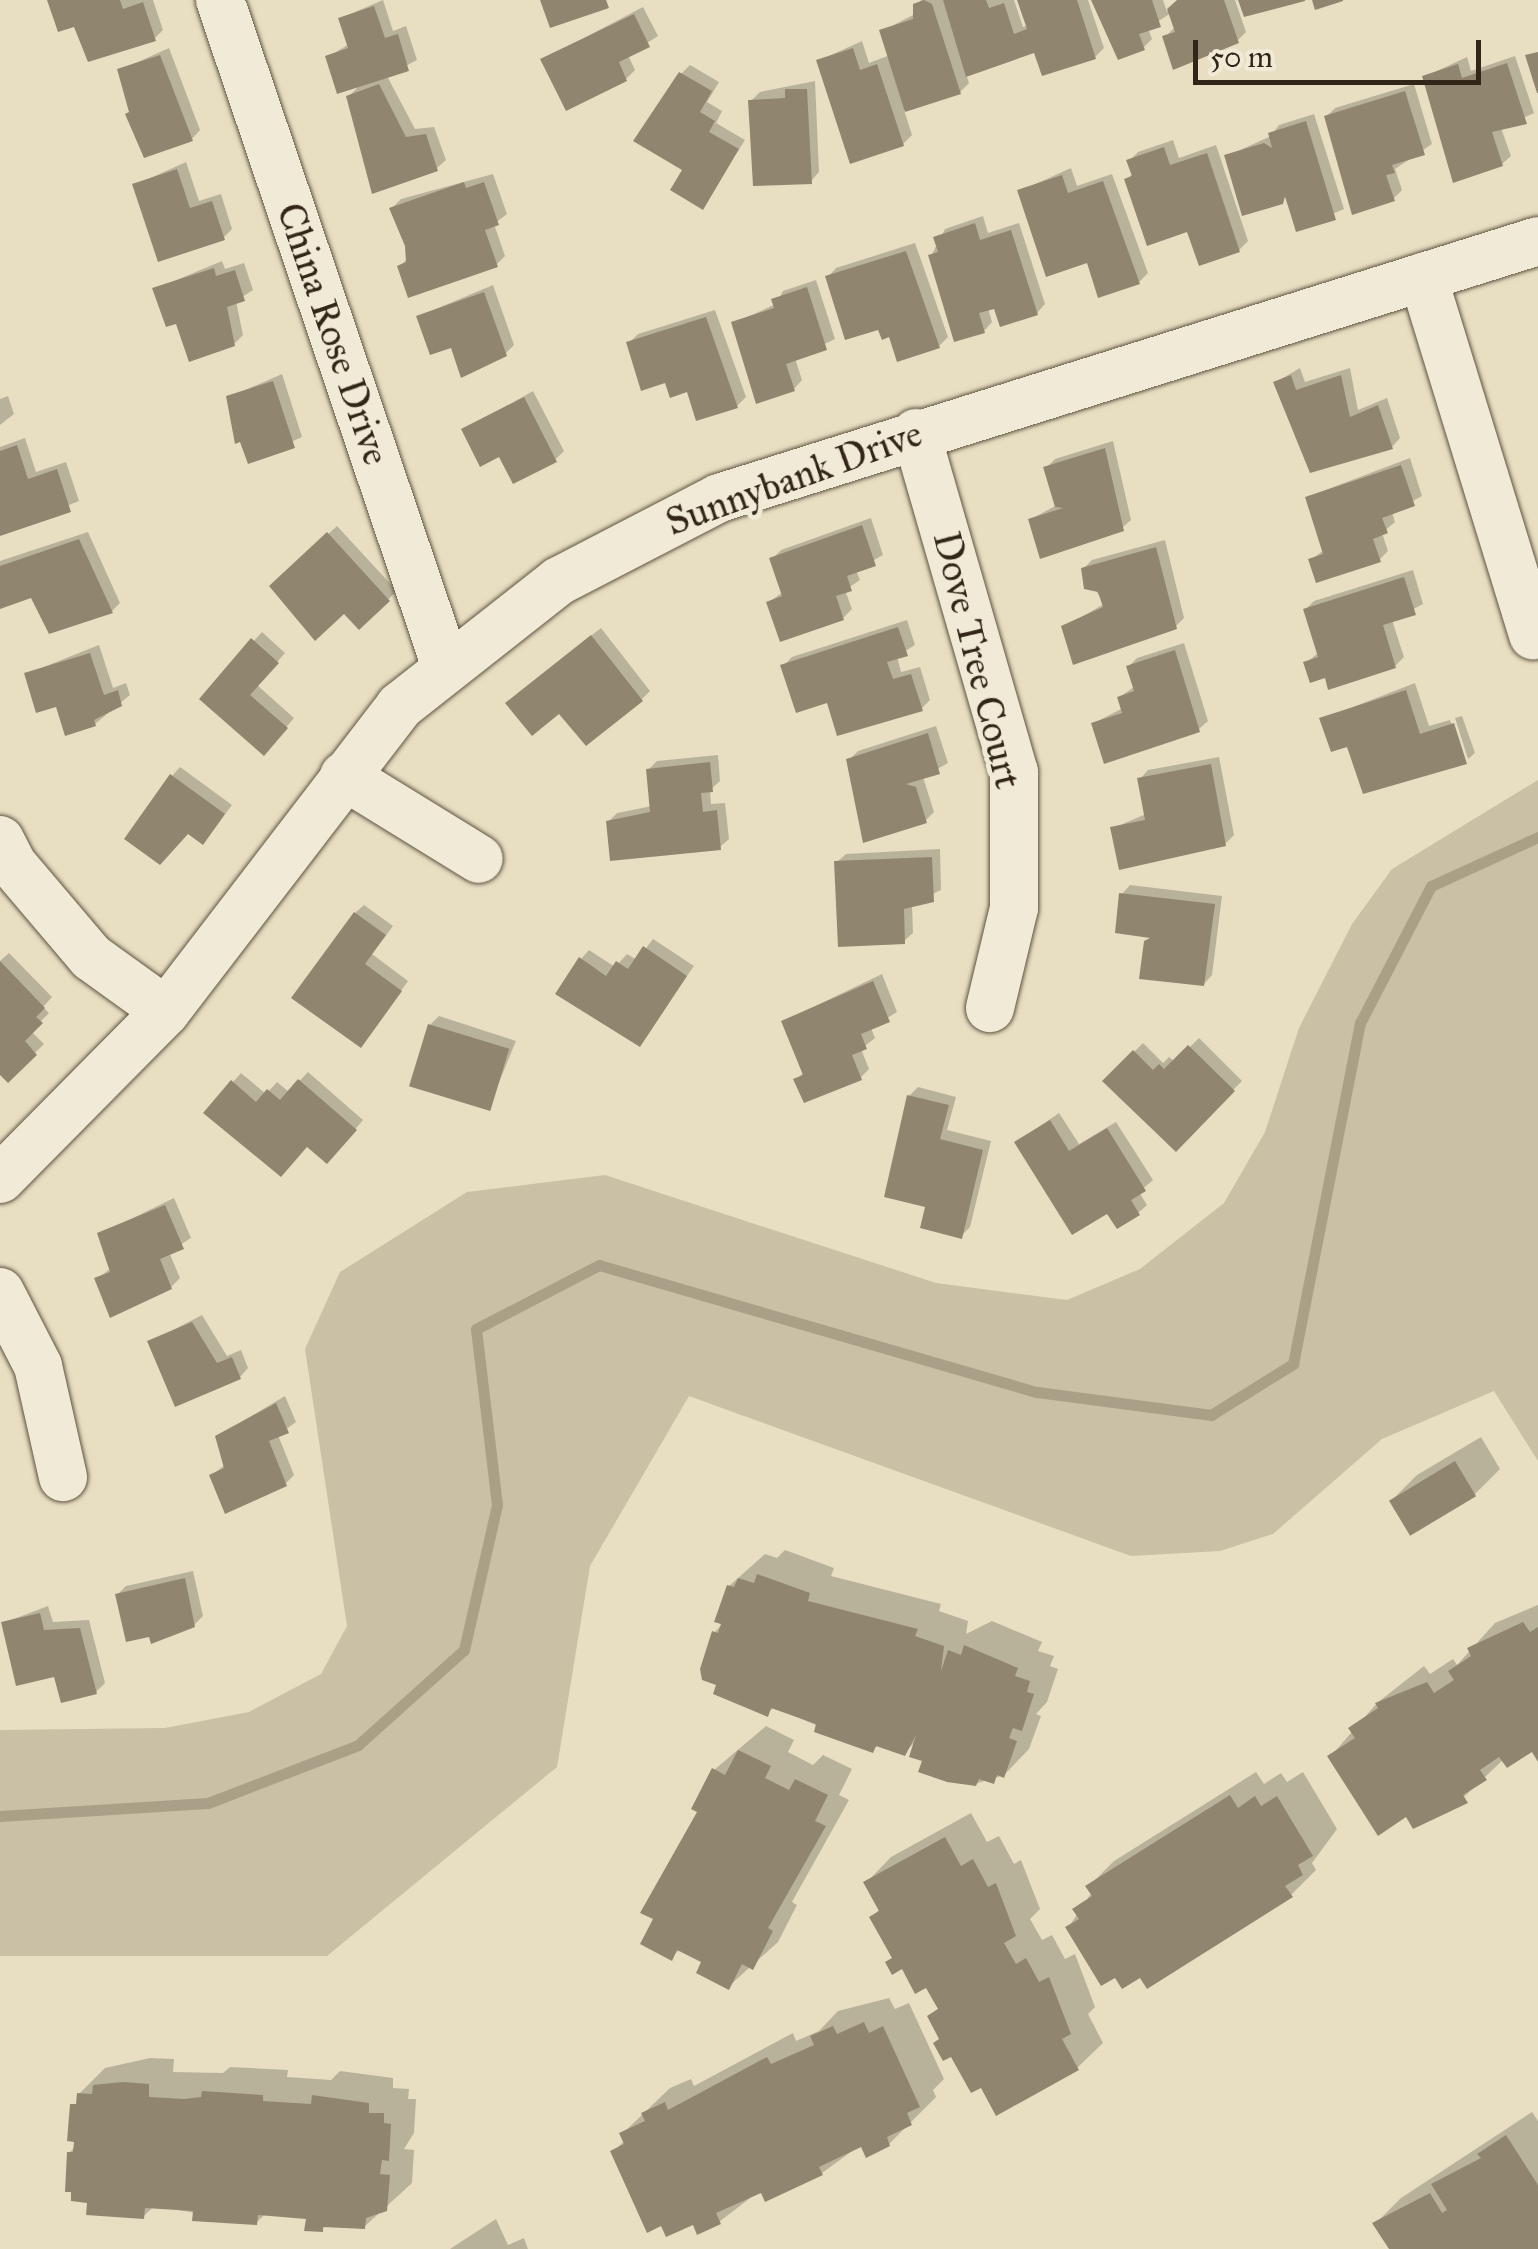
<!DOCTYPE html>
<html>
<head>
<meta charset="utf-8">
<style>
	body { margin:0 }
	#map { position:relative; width:1538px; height:2249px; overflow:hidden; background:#e8dfc2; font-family:"IM FELL Great Primer",serif }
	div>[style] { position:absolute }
	.green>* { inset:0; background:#c9c0a5 }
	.shadow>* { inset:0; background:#0003 }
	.stream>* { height:11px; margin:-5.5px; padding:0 5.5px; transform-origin:5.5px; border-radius:5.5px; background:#aaa088 }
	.building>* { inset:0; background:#908670; transform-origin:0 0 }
	.roads { filter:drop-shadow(0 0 2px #5f5442) drop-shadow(0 0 2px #5f5442) }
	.minor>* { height:48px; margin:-24px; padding:0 24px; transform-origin:24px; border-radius:24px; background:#f0ead7 }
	span { translate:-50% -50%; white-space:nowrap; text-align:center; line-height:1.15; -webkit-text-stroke:10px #f0ead7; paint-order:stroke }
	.street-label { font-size:38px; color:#312617 }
	.scale { position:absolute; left:1193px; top:40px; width:288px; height:45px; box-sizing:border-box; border:5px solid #312617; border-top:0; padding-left:12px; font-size:30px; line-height:35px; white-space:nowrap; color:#312617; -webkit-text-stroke:8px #f0ead7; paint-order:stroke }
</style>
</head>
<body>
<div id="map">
	<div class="green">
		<div style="clip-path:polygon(1538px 780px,1538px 1461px,1494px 1391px,1382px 1439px,1273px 1534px,1220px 1551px,1131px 1556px,689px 1396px,590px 1566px,557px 1767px,327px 1956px,0 1956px,0 1730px,165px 1728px,249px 1712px,321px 1674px,347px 1626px,305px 1349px,340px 1272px,467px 1192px,605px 1175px,936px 1283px,1067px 1300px,1140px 1269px,1224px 1203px,1265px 1132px,1299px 1028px,1352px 924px,1392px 869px)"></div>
	</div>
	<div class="shadow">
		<div style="clip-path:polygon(50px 0,153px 0,163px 30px,154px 39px,75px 24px)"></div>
		<div style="clip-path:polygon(383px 0,393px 31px,406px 26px,417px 60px,387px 76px,415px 129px,434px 127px,446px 160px,437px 168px,349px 96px,361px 84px,328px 57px,349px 44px,341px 18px)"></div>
		<div style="clip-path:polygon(921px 0,1014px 0,1023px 27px,1028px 25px,1020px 0,1088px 0,1104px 48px,1095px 57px,1036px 50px,966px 74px,969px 83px,960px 92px,904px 110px,912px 135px,903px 144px,818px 61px,862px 41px,869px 63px,890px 55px,882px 31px,915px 14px)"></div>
		<div style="clip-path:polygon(1096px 0,1163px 0,1167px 12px,1179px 0,1235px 0,1246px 32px,1237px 41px,1165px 37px,1174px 28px,1171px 13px,1148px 28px,1152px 39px,1143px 48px)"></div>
		<div style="clip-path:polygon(643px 7px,658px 36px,628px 55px,635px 70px,626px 79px,544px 59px)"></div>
		<div style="clip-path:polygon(169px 48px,200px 130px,192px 139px,132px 111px,120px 70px)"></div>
		<div style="clip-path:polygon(1515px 56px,1534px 113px,1501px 128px,1511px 156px,1502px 164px,1424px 77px,1467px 57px,1471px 71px)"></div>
		<div style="clip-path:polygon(690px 65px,719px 82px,707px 102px,722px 111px,716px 123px,745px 140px,703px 206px,685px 169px,681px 74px)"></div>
		<div style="clip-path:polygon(815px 81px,819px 172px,811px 181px,751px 101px,760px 92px)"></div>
		<div style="clip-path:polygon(1414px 84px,1432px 144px,1395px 169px,1402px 190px,1393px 199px,1326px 117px,1335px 108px)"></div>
		<div style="clip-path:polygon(1314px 114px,1344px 209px,1298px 229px,1285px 198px,1227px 156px,1271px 136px,1279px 125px)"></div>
		<div style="clip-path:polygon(1173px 140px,1179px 158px,1216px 145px,1248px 241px,1239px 250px,1189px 229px,1127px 179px,1133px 173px,1129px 161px,1138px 152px)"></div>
		<div style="clip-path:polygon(186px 162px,199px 201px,221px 194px,232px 229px,223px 238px,135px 185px)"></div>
		<div style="clip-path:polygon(1071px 168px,1077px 186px,1112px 174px,1148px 273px,1139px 282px,1088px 260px,1020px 191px)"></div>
		<div style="clip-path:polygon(493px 174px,507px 214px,494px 224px,505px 256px,496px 265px,400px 266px,408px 258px,407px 245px,392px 208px,401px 199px)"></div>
		<div style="clip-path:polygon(983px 216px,988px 233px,1019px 223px,1045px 304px,1037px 313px,988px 308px,992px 322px,984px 331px,931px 256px,945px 229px)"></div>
		<div style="clip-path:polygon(915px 243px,948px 337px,939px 346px,880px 327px,828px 277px,836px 268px)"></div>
		<div style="clip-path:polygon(222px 261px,225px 269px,244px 263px,253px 290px,236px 301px,243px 335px,234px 344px,177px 320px,155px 289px)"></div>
		<div style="clip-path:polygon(816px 280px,835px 339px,795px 358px,802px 380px,794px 389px,734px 323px,776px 304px,783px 291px)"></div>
		<div style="clip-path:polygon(493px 285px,514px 345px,505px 354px,452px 344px,419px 316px)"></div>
		<div style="clip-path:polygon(715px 310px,746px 397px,737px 406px,667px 380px,629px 343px,638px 334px)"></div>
		<div style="clip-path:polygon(1300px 368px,1305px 382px,1350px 368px,1358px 410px,1387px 398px,1400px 438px,1392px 447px,1276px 382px)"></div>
		<div style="clip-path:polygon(282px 374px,302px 437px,249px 461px,231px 422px,236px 417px,229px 397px)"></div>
		<div style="clip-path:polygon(533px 391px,564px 451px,555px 460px,500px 454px,464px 430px)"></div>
		<div style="clip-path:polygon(8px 396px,14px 414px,0 425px,0 399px)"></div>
		<div style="clip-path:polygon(25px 438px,36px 472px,66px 462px,79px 501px,0 533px,0 447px)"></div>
		<div style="clip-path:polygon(1113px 441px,1131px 520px,1122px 528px,1031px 519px,1057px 505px,1046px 468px,1055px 459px)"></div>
		<div style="clip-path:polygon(1410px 458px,1422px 496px,1392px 512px,1395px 522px,1382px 533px,1388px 551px,1379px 560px,1311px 560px,1325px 549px,1307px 497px)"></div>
		<div style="clip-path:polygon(871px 518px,883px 555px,856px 570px,860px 580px,845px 590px,852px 609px,843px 618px,769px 602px,783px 592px,772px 559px,781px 550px)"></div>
		<div style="clip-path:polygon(337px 526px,397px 591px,359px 627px,344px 611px,272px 586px)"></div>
		<div style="clip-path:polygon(88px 532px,120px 603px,112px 611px,33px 595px,0 606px,0 561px)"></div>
		<div style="clip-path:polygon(1165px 540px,1184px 618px,1175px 627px,1064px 627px,1104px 604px,1083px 569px,1092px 560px)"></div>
		<div style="clip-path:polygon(1413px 570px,1423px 604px,1392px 620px,1404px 657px,1395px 666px,1326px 675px,1306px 663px,1319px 652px,1306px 609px,1314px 601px)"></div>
		<div style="clip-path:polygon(907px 620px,915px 645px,897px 656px,901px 672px,920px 667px,930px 700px,921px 709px,828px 700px,783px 666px,792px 657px)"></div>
		<div style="clip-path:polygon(601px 628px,650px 691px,642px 699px,560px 711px,517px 694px)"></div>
		<div style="clip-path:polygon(262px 632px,285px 653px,257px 685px,294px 718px,272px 744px,202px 698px)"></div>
		<div style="clip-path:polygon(1184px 643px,1208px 721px,1199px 729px,1094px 723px,1123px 708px,1120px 697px,1135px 686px,1129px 666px,1137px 658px)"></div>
		<div style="clip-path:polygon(99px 645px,113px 688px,126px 683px,130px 695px,95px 724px,57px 704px,26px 674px)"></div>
		<div style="clip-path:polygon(1415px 683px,1429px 726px,1450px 720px,1466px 762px,1349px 744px,1322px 719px)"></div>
		<div style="clip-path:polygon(1462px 716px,1475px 753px,1468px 759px,1455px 718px)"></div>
		<div style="clip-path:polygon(936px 726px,948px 763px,923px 777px,934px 812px,925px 821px,849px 760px,858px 751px)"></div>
		<div style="clip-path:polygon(718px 755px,720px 781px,710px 790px,711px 804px,725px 803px,729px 839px,720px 847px,608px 822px,617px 813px,652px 806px,648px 770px,657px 761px)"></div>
		<div style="clip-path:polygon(1219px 757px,1234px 835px,1225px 844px,1113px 828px,1146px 814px,1140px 779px,1148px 770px)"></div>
		<div style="clip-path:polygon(180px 767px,232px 805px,211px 833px,188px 831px,172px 776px)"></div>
		<div style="clip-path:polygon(940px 849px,941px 890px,912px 904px,913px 933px,904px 941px,837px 862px,846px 854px)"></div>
		<div style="clip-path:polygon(1130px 885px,1222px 896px,1212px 975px,1204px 984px,1146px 942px,1152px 936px,1122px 894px)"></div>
		<div style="clip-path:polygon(364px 905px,393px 926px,372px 954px,408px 981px,369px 1036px,355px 913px)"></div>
		<div style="clip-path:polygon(653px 939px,694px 966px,639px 1044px,581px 959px,589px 950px,615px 967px,627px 954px,637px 960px)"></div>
		<div style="clip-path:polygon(9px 953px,52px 997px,43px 1007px,49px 1013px,31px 1031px,44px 1044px,8px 1080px,0 1072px,0 961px)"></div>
		<div style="clip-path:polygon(882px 974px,897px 1012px,871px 1028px,875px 1038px,861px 1049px,869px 1069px,860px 1078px,796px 1080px,804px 1072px,784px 1021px)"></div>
		<div style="clip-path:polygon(439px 1016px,516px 1041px,488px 1109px,430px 1025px)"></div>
		<div style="clip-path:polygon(1199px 1038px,1242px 1081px,1176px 1148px,1105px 1081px,1143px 1043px,1163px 1063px,1169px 1057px,1175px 1062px)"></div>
		<div style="clip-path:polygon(308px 1072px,363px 1120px,336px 1152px,307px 1144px,289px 1165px,233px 1082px,241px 1073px,266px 1094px,277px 1082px,289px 1092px)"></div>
		<div style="clip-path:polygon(918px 1087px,956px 1097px,947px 1130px,991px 1141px,970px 1227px,961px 1236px,928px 1206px,909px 1096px)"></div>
		<div style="clip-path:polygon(1059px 1113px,1079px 1144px,1116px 1122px,1153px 1180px,1139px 1192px,1147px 1205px,1138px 1213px,1017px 1142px)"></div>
		<div style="clip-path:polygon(174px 1198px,191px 1238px,169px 1252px,180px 1278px,171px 1287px,97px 1279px,111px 1268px,100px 1234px)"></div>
		<div style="clip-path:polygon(202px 1315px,227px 1356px,241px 1350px,248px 1368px,240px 1377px,150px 1342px)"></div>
		<div style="clip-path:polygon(285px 1396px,296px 1422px,278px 1435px,294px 1475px,285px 1484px,212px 1475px,226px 1464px,218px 1436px)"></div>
		<div style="clip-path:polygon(1481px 1437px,1500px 1469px,1475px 1494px,1392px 1500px,1417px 1475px)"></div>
		<div style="clip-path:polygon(785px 1550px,834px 1568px,831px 1576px,941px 1604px,939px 1611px,968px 1621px,966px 1634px,992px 1621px,1042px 1642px,1038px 1651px,1054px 1656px,1050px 1666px,1058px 1669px,1047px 1702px,1036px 1714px,1041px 1716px,1029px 1749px,1004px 1775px,975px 1784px,918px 1739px,904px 1753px,879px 1744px,873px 1750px,774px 1707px,767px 1714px,719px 1683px,714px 1633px,724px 1622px,729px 1586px,765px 1554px,777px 1558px)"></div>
		<div style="clip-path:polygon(193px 1571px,203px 1616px,194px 1625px,117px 1595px,126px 1586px)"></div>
		<div style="clip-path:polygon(1538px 1605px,1538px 1756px,1532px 1749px,1504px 1759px,1447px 1813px,1443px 1807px,1407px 1814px,1331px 1756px,1377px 1703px,1424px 1666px,1430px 1674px,1453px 1659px,1457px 1665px,1495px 1623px)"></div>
		<div style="clip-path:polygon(48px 1606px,53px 1622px,89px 1620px,105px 1683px,96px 1692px,56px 1674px,3px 1623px)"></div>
		<div style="clip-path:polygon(766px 1726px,794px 1740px,788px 1752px,813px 1765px,823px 1755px,852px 1769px,839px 1795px,849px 1800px,792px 1902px,797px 1905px,778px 1942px,728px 1987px,704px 1961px,680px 1949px,671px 1958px,714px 1770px)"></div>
		<div style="clip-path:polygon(1256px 1772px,1264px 1784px,1281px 1773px,1287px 1782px,1303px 1772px,1337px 1829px,1312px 1863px,1316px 1870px,1291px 1895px,1141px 1974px,1068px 1928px,1092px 1892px,1089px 1886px,1114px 1861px)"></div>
		<div style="clip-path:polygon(971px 1813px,987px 1842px,999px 1836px,1014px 1864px,1021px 1860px,1040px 1909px,1030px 1919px,1042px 1940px,1052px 1935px,1065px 1959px,1075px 1954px,1095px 2007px,1088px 2014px,1103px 2043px,1077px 2068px,982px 2084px,930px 2016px,940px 2007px,927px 1984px,894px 1956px,872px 1917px,880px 1909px,866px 1883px,891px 1857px)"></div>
		<div style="clip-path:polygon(889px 1998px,895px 2009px,909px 2003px,944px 2079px,933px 2090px,936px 2097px,889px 2144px,862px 2144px,822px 2173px,762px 2189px,719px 2222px,694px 2222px,613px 2152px,625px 2140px,622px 2134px,670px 2088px,691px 2079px,694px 2086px,793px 2033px,796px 2041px,819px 2031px,838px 2011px)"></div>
		<div style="clip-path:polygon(150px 2058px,174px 2059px,173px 2072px,223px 2073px,230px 2067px,288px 2070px,287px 2077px,331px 2080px,340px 2071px,393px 2078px,393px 2088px,409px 2089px,408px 2099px,416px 2099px,414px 2133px,404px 2149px,414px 2150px,412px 2183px,364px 2227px,327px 2224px,322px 2230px,308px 2217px,266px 2213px,256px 2223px,154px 2206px,143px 2217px,89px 2201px,69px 2153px,76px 2146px,79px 2094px,105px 2068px)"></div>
		<div style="clip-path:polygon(1532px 2112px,1538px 2121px,1538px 2249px,1392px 2249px,1376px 2223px,1401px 2198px)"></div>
		<div style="clip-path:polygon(496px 2219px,508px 2245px,524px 2238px,528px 2249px,450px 2249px)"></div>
	</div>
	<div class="stream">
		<div style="left:0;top:1816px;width:208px;rotate:-3.6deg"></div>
		<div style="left:208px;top:1803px;width:161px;rotate:-21.1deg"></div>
		<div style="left:358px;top:1745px;width:142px;rotate:-41.9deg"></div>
		<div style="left:464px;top:1650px;width:149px;rotate:-77.2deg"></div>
		<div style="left:497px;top:1505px;width:177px;rotate:-96.8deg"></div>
		<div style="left:476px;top:1329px;width:139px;rotate:-27.5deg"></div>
		<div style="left:599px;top:1265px;width:456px;rotate:16.2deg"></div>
		<div style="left:1037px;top:1392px;width:176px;rotate:7.5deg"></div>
		<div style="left:1211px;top:1415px;width:97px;rotate:-31.9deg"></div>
		<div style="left:1293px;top:1364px;width:348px;rotate:-78.9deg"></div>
		<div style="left:1360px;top:1023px;width:154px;rotate:-62.6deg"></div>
		<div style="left:1431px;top:886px;width:118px;rotate:-24.6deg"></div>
	</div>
	<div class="building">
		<div style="clip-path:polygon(47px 0,120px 0,123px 9px,143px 2px,156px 41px,88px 62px,74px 27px,58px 32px)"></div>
		<div style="clip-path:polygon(540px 0,606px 0,609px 8px,550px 28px)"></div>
		<div style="clip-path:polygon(924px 0,932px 4px,961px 94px,905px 112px,879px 30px,913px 19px,913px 4px)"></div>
		<div style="clip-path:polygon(943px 0,986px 0,989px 8px,1004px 3px,1014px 34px,1027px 29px,1017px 0,1077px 0,1096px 59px,1042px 76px,1034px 53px,966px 77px)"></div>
		<div style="clip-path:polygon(1091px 0,1152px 0,1161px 27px,1139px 34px,1145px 50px,1118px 60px)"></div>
		<div style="clip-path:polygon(1177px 0,1224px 0,1239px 43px,1173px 70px,1162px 36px,1175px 32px,1167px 9px)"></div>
		<div style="clip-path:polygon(1238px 0,1305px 0,1305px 1px,1244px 17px)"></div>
		<div style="clip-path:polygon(1312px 0,1343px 0,1343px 1px,1315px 10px)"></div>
		<div style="clip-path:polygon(374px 6px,385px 38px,398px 34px,409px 71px,337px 94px,325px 56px,348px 48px,338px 18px)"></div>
		<div style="clip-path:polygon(634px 14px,650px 47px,619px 62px,627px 81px,566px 111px,540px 59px)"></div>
		<div style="clip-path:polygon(853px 48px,860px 70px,877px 64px,904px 146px,850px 164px,816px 60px)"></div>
		<div style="clip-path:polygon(1538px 52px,1538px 93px,1537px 93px,1525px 55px)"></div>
		<div style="clip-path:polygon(160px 55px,193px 141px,144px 158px,125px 114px,129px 112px,117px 69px)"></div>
		<div style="clip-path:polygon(1507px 63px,1527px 124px,1492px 132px,1503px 166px,1453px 183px,1422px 76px,1458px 64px,1462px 78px)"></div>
		<div style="clip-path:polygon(679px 72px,712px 91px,700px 112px,715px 121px,709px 132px,739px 149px,703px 210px,670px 190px,682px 170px,633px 141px)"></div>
		<div style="clip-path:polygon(379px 84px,406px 137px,426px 134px,438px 171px,372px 194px,346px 96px)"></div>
		<div style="clip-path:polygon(785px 89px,807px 89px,812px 184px,753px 186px,748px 100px,785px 98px)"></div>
		<div style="clip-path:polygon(1405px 91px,1425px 155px,1392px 165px,1395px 173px,1386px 175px,1395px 201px,1352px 215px,1324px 116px)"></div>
		<div style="clip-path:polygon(1306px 121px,1336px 220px,1296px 232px,1285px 196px,1283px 204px,1242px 216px,1224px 155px,1264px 143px,1272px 148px,1268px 133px)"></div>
		<div style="clip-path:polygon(1164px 147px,1170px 165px,1207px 153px,1240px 252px,1199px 266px,1187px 232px,1147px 246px,1124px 179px,1132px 176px,1126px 160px)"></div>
		<div style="clip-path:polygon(177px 169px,190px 208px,212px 201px,225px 240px,158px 262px,132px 184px)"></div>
		<div style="clip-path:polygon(1062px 175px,1068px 193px,1103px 181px,1140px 284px,1098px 298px,1087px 263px,1046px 277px,1017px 190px)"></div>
		<div style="clip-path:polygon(464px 182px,466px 188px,484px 182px,499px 225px,485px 230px,498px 267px,408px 298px,397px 266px,406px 262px,405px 246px,389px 208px)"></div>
		<div style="clip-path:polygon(975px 223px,980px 240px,1011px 230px,1038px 315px,1000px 327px,994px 309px,979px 313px,985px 333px,954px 342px,928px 255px,938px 252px,933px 237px)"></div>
		<div style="clip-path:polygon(906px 251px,940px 348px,897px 362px,889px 337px,882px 340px,878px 330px,845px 340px,825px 276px)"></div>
		<div style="clip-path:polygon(214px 268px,216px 276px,235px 270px,245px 301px,227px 307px,235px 346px,189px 362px,176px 324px,166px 327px,152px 288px)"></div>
		<div style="clip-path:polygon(807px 287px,827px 350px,786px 364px,795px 391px,756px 404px,731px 322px,774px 308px,771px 299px)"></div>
		<div style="clip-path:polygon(484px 292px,507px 356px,461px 378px,451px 348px,430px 355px,416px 316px)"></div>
		<div style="clip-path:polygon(706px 317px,738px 408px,696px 421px,687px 392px,670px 398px,665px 383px,641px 391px,626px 342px)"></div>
		<div style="clip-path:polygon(1291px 375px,1296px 390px,1341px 375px,1350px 417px,1378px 405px,1393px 449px,1310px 473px,1273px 382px)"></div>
		<div style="clip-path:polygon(273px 381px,295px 448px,248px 464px,240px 442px,235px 444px,226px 396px)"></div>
		<div style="clip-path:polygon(524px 397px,557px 462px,513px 484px,499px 457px,480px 467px,461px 429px)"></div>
		<div style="clip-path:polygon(17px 445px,28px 479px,57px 469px,71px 512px,0 536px,0 451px)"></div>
		<div style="clip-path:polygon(1105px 448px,1124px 531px,1040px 559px,1028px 519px,1063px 508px,1055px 507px,1043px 467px)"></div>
		<div style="clip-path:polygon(1401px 465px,1415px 506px,1382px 518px,1388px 533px,1373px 539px,1381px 562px,1316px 583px,1308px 559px,1323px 554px,1305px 497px)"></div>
		<div style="clip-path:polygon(862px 525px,876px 566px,847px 576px,852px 591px,836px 596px,844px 620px,780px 642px,766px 602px,782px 596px,769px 558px)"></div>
		<div style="clip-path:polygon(327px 532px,390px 601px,359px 630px,344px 614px,315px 641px,269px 586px)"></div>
		<div style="clip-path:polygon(79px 539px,113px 613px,49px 634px,31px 598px,0 609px,0 566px)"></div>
		<div style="clip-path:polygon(1156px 547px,1177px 629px,1073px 665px,1061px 626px,1103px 607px,1098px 592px,1084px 589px,1081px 568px)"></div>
		<div style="clip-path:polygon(1404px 577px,1416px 615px,1383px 625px,1396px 668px,1328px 690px,1325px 678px,1310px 683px,1303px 662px,1318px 657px,1303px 609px)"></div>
		<div style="clip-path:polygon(898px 627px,908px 656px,887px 662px,893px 679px,911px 674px,923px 711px,837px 736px,827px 703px,796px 713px,780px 665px)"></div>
		<div style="clip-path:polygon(591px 635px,643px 701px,586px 746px,559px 714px,532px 736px,505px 703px)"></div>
		<div style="clip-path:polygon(251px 638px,279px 663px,250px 695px,288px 728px,264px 756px,199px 699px)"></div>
		<div style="clip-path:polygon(1175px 650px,1200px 732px,1104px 764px,1091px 723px,1122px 713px,1117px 697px,1134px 691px,1126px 666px)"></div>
		<div style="clip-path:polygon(90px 653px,104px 695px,118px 690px,122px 706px,94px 720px,96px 726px,65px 736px,56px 707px,36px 713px,24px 673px)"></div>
		<div style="clip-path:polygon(1406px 690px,1420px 734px,1454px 723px,1467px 764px,1363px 794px,1347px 747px,1331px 752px,1319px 718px)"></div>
		<div style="clip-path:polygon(928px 733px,940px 774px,906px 784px,916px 787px,927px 823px,863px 843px,846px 759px)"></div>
		<div style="clip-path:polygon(710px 762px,713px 792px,701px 793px,703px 812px,717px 810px,721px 850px,610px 861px,606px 821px,650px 812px,646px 769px)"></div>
		<div style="clip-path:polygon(1211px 764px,1226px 846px,1119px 870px,1110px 827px,1145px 820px,1137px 778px)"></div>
		<div style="clip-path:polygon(170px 774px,225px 814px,203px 845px,188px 834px,160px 865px,124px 839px)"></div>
		<div style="clip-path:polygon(932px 857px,934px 902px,904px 909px,905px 944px,838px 947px,834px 861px)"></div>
		<div style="clip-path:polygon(1119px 893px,1215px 904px,1204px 986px,1139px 979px,1144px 941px,1150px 938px,1115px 933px)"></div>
		<div style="clip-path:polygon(354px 912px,386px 935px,365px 964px,402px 991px,361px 1048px,291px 998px)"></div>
		<div style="clip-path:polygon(643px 946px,687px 976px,640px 1047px,555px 994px,579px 957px,606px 976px,616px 961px,628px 969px)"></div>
		<div style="clip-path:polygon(0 961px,45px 1008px,36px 1017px,43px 1023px,25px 1041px,37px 1055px,8px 1083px,0 1075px)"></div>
		<div style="clip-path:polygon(873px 981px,890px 1022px,861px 1034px,867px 1049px,852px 1055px,862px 1080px,804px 1103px,793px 1079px,803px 1075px,781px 1021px)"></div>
		<div style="left:428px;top:1024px;width:85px;height:65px;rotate:17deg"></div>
		<div style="clip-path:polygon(1188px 1045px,1235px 1091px,1176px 1152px,1102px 1081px,1133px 1050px,1153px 1070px,1159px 1064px,1164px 1069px)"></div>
		<div style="clip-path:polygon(298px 1079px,357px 1130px,327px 1164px,307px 1147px,281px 1177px,203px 1113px,231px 1080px,256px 1102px,267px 1089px,280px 1100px)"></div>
		<div style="clip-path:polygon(907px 1095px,949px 1105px,940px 1139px,983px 1150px,962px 1239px,920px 1228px,925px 1207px,884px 1197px)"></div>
		<div style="clip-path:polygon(1050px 1120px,1069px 1151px,1107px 1128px,1146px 1191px,1131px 1200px,1140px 1215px,1117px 1229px,1107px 1214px,1072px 1235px,1014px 1142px)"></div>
		<div style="clip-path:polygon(165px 1205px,184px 1249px,160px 1259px,172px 1289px,110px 1318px,94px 1278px,110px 1272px,97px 1233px)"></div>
		<div style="clip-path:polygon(192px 1322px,217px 1363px,232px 1357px,241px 1379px,175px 1407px,147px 1341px)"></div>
		<div style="clip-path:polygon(276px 1403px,289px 1433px,269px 1441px,287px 1486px,225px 1514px,209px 1475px,224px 1468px,215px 1436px)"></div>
		<div style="left:1455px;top:1461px;width:41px;height:77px;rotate:59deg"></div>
		<div style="clip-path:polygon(757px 1574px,810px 1593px,808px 1601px,918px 1629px,915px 1636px,944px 1646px,941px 1671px,948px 1650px,961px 1655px,964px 1645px,1018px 1668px,1015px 1676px,1030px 1681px,1027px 1692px,1034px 1694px,1022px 1731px,1013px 1728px,1009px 1738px,1017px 1741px,1004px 1778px,997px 1775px,994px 1784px,979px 1779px,976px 1786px,947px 1782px,918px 1772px,922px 1761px,909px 1757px,916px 1735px,905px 1756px,876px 1746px,873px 1753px,814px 1732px,816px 1724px,771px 1708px,768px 1717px,713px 1694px,716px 1685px,702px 1680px,700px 1669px,712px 1631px,718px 1633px,721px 1624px,714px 1622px,727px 1585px,734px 1587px,738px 1578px,754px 1583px)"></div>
		<div style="clip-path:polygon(185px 1578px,195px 1627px,151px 1644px,149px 1637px,126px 1642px,115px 1594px)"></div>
		<div style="clip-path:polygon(40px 1613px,44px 1630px,80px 1628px,97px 1694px,61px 1703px,54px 1677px,16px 1686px,1px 1622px)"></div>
		<div style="clip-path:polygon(1523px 1622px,1530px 1632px,1538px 1627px,1538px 1762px,1532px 1752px,1507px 1768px,1499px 1757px,1480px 1770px,1487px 1780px,1463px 1795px,1468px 1803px,1413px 1829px,1406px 1817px,1378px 1836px,1327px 1756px,1355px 1738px,1348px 1728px,1378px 1708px,1375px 1703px,1427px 1682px,1434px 1693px,1454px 1680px,1448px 1671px,1471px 1656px,1467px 1648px)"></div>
		<div style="clip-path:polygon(738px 1750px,771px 1766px,765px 1778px,789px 1790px,795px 1779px,828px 1795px,815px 1821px,826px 1826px,768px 1928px,773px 1931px,753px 1970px,742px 1964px,729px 1990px,696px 1973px,701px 1962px,677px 1950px,672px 1961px,640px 1944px,653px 1919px,640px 1913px,697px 1812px,691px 1809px,712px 1768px,725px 1775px)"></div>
		<div style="clip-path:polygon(1230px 1795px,1238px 1808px,1255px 1796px,1261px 1806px,1277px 1796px,1313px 1856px,1298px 1865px,1303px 1875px,1285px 1886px,1293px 1897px,1147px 1989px,1140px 1978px,1122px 1989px,1115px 1978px,1101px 1986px,1065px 1927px,1079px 1919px,1072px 1909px,1092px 1896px,1085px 1886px)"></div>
		<div style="clip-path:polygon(945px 1837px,961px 1866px,973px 1859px,988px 1887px,996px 1883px,1016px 1936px,1004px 1943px,1016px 1964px,1026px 1958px,1039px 1982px,1049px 1977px,1071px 2034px,1062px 2039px,1079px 2070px,996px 2116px,981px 2088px,971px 2093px,951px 2057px,943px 2061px,933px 2043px,939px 2039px,927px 2016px,938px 2009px,926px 1988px,915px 1994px,902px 1969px,892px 1975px,885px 1962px,892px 1958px,869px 1917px,879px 1911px,863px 1882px)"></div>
		<div style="clip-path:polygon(864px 2022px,869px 2033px,883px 2026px,920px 2107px,907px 2113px,912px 2125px,887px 2137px,890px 2146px,866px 2158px,861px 2147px,819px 2167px,823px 2175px,765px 2202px,761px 2193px,716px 2213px,721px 2224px,697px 2235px,693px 2225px,666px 2237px,661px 2226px,647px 2233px,610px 2151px,624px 2144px,619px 2133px,645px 2121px,641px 2113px,665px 2102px,668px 2110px,767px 2057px,771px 2064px,814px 2045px,810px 2036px,833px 2026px,837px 2034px)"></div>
		<div style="clip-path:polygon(123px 2082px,149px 2084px,149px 2097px,184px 2099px,201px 2097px,202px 2091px,263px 2095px,263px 2101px,311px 2104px,312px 2095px,369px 2103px,369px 2113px,384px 2113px,384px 2123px,391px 2124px,389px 2161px,382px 2160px,380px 2174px,390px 2175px,387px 2211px,366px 2218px,365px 2229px,323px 2227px,323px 2232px,304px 2231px,306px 2219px,258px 2215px,257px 2225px,192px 2221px,193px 2211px,145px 2208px,144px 2219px,86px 2215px,87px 2203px,71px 2201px,71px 2192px,65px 2192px,67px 2152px,73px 2152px,74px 2142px,67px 2141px,70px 2104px,76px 2104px,77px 2093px,92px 2094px,93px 2085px)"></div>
		<div style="clip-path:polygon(1506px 2135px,1538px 2185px,1538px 2249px,1389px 2249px,1372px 2223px,1430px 2193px,1442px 2213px,1447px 2210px,1431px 2184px,1481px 2158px,1477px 2154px)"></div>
	</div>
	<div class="roads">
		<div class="minor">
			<div style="left:220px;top:0;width:704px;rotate:71.28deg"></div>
			<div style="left:1423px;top:277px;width:375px;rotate:72.9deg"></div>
			<div style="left:916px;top:433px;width:353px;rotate:73.9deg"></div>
			<div style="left:1014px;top:772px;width:136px;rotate:90deg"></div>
			<div style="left:1014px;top:908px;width:103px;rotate:103.5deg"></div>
			<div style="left:344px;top:776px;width:158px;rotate:31.6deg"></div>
			<div style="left:0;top:840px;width:28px;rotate:63deg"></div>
			<div style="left:13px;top:865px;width:121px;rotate:49.7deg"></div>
			<div style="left:91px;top:957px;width:92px;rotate:35.8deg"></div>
			<div style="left:0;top:1179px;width:236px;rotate:-45.3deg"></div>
			<div style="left:166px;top:1011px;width:384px;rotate:-52.5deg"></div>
			<div style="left:400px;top:706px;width:202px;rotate:-38.2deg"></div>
			<div style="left:559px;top:581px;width:180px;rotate:-27.4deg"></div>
			<div style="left:719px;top:498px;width:858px;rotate:-17.42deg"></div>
			<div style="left:0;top:1292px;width:83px;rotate:62.8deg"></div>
			<div style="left:38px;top:1366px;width:114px;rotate:77.3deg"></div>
		</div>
	</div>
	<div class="street-label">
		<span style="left:333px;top:334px;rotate:71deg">China Rose Drive</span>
		<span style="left:794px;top:478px;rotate:-20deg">Sunnybank Drive</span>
		<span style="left:977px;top:660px;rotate:76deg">Dove Tree Court</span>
	</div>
	<div class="scale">50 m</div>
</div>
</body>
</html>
